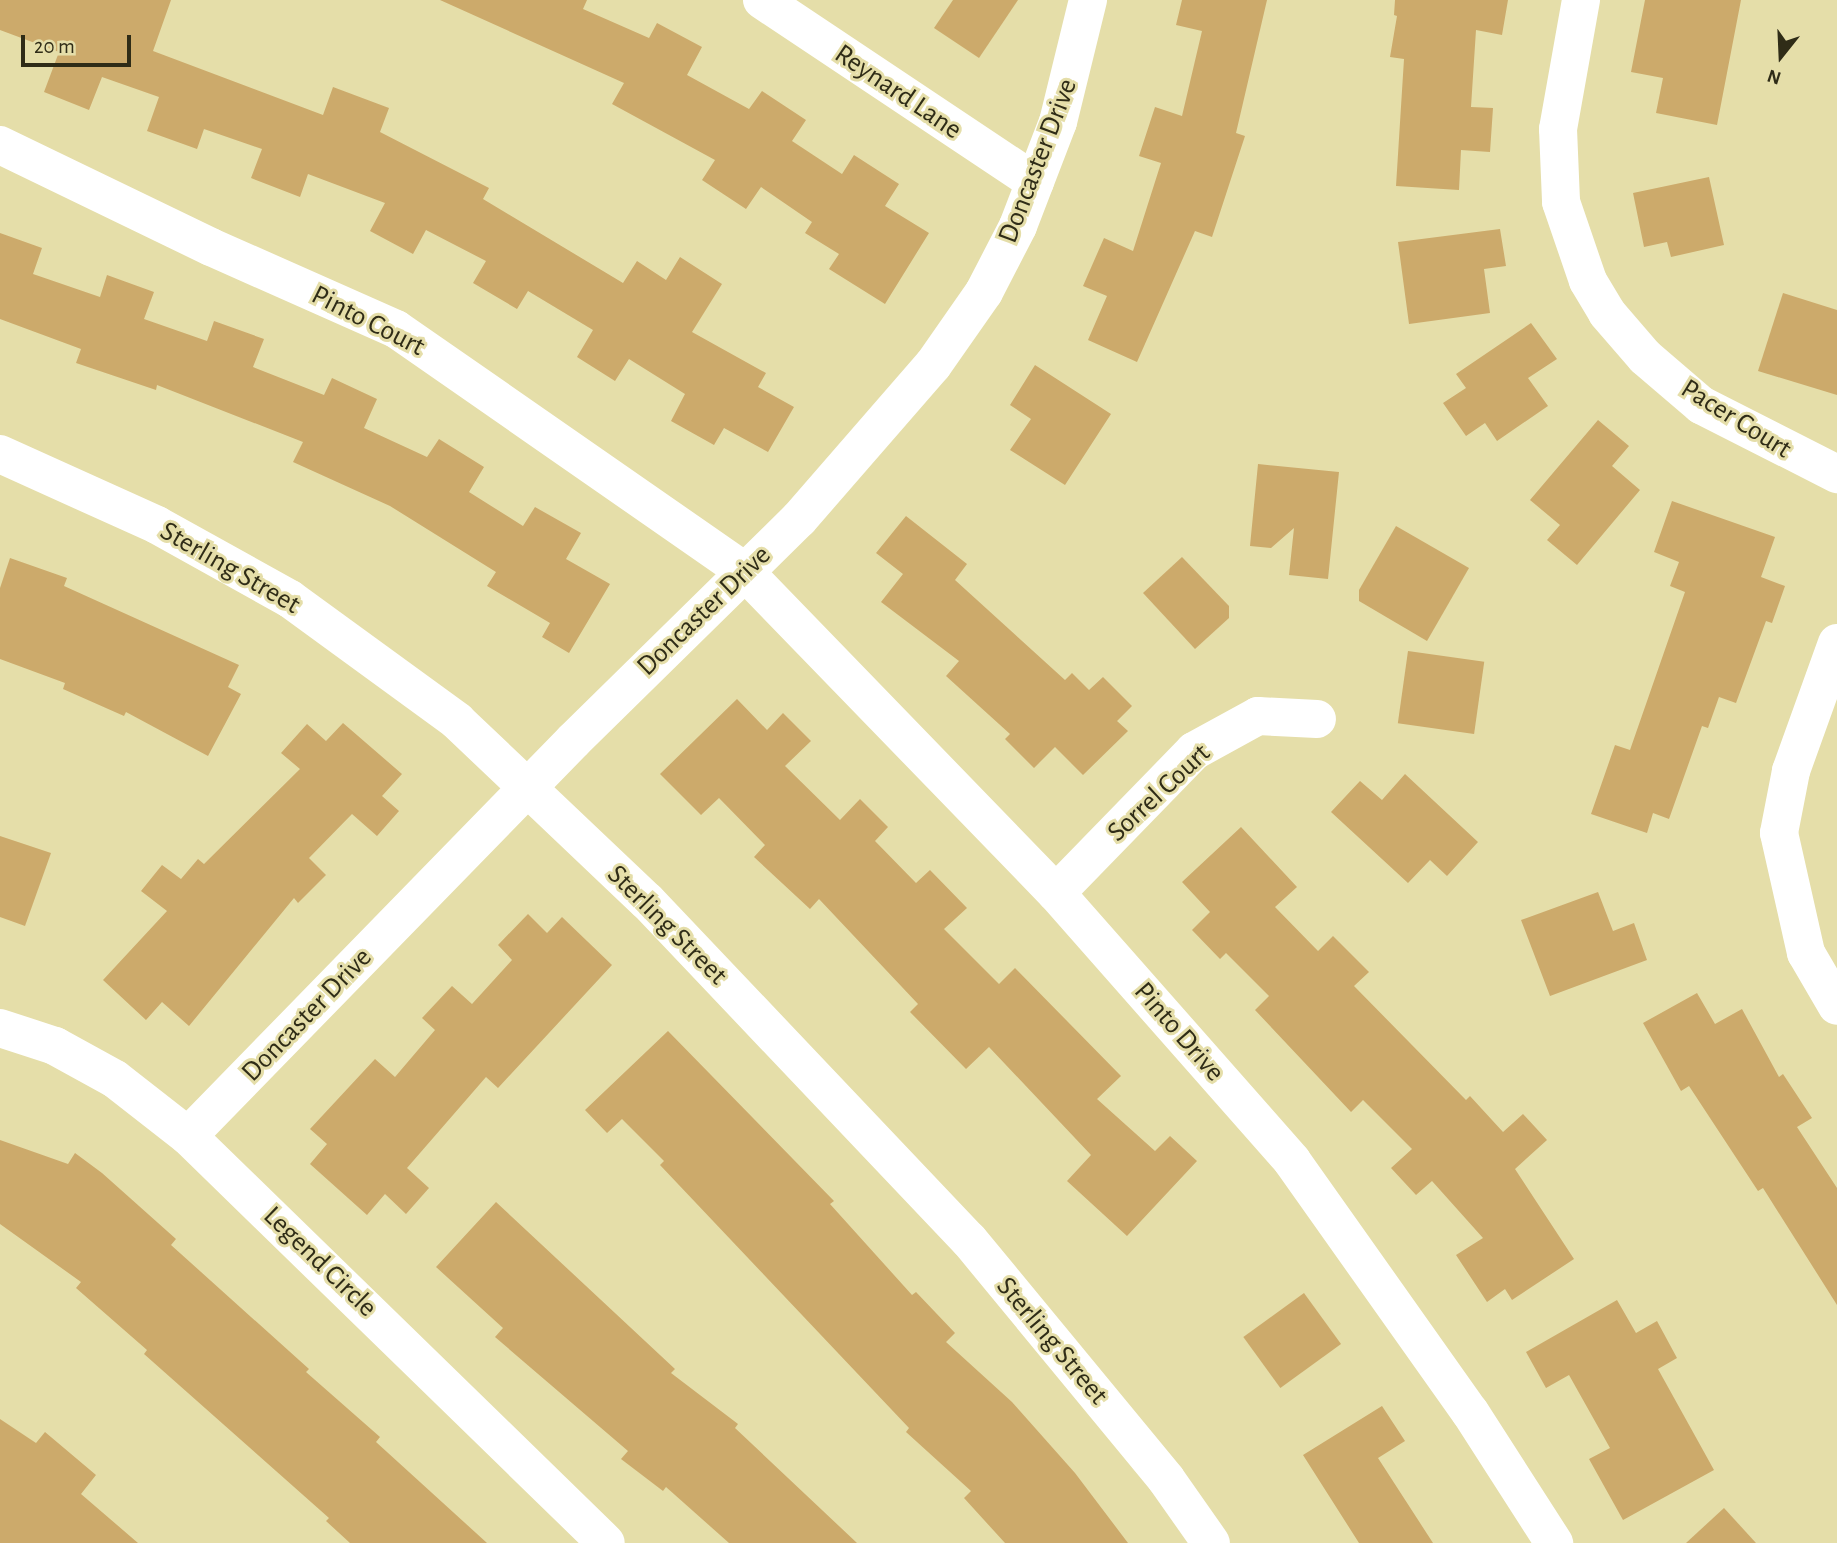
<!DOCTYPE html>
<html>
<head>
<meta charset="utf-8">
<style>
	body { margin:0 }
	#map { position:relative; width:1837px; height:1543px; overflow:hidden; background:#e5dea9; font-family:"Alegreya Sans",sans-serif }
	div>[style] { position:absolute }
	.building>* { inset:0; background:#ccaa6b; transform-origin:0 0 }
	.minor>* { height:38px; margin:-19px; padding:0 19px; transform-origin:19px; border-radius:19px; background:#fff }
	span { translate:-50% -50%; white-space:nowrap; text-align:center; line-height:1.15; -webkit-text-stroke:6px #e5dea9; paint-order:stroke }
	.street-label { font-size:28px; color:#2f2c17 }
	.north { position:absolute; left:1746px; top:21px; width:70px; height:70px; -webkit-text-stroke:5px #e5dea9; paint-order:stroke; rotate:198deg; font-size:19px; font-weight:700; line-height:28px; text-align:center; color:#2f2c17 }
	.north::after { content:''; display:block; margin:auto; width:24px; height:32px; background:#2f2c17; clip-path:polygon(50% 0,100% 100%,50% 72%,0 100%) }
	.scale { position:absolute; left:21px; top:35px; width:110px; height:32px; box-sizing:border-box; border:4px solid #2f2c17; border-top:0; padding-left:9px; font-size:21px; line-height:24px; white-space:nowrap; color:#2f2c17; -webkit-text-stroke:5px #e5dea9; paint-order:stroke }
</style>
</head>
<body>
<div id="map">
	<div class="building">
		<div style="clip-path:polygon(0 0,171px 0,153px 51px,323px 115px,333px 87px,389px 108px,380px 132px,489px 188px,483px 199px,623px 283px,637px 261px,666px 280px,680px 257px,722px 284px,692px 332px,766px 373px,758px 387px,794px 407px,768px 452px,724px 428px,714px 445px,671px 421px,685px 394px,629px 359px,615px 381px,577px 357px,593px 330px,528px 291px,517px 309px,473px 283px,486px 261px,426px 230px,413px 254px,370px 231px,385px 203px,308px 174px,300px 197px,251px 178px,262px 149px,204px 129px,197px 149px,147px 131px,159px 97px,102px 77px,89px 110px,44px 92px,59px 52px,0 30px)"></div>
		<div style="clip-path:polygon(440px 0,587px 0,583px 9px,649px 38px,657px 23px,702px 47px,687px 75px,749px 109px,762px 91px,806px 120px,792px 141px,842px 174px,854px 155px,899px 184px,885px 206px,929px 233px,885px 304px,829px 269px,839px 254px,805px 233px,812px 222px,761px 187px,746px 209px,702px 180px,715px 160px,612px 104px,624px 83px)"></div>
		<div style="clip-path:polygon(953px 0,1018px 0,979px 58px,934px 28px)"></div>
		<div style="clip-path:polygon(1182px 0,1267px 0,1236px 133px,1245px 136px,1212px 237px,1195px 231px,1137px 362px,1088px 340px,1107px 296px,1083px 286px,1104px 238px,1133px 251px,1161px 163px,1139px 156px,1155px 107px,1182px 116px,1202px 31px,1176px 25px)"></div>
		<div style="clip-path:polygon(1395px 0,1508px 0,1502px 35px,1476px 30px,1471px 107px,1493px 108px,1490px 152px,1461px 150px,1459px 190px,1396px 186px,1404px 59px,1390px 57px,1397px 16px,1394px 15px)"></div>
		<div style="clip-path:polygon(1645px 0,1741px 0,1717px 125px,1656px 113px,1663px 78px,1631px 72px)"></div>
		<div style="clip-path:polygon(1709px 177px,1724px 245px,1671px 257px,1667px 242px,1644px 247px,1633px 193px)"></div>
		<div style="clip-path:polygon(1500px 229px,1506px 266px,1484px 269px,1490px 313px,1409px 324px,1398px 242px)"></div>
		<div style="clip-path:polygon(0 233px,42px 248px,33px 274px,100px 297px,107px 275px,154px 292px,144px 319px,207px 341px,214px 321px,264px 339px,253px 367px,324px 395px,332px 378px,377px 399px,364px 428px,427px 457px,439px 439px,484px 467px,469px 492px,523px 526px,535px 507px,581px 533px,566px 559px,610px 584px,569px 653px,542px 637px,550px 623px,487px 586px,496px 572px,390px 506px,293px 462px,303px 442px,157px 385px,156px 390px,76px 363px,81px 349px,0 319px)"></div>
		<div style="clip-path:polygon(1783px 293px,1837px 310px,1837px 395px,1758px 371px)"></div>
		<div style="clip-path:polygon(1531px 323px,1557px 359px,1528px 378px,1548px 406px,1497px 441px,1485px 423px,1466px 436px,1443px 403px,1466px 388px,1456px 374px)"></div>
		<div style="clip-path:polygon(1035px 365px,1111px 414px,1065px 485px,1010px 450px,1031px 419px,1010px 405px)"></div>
		<div style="clip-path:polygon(1598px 420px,1629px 446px,1612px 466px,1640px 490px,1577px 565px,1547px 540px,1560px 525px,1530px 500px)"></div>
		<div style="clip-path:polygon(1258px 464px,1339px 472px,1328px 579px,1289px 575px,1294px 528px,1271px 548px,1250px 546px)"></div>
		<div style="clip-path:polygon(1672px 501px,1775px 537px,1761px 577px,1785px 586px,1772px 623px,1766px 621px,1736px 703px,1719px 697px,1708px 728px,1702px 726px,1669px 819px,1653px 813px,1647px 833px,1591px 814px,1615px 745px,1630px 750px,1685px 592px,1670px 586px,1679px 562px,1654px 552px)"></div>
		<div style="clip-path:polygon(906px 516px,967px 564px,955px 580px,1065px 680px,1072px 673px,1089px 690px,1103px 677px,1132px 706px,1117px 721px,1128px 731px,1083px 775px,1055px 747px,1034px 768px,1005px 739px,1010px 734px,946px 676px,959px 661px,881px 602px,903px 574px,876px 553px)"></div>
		<div style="clip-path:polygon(1396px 526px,1469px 568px,1427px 641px,1359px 601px,1359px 590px)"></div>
		<div style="clip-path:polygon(1182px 557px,1229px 606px,1229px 618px,1195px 649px,1143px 593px)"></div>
		<div style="clip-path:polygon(10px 558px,67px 578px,64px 586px,239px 665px,228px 687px,241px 694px,208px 756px,126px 712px,124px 716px,63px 689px,65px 683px,0 659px,0 588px)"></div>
		<div style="left:1408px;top:651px;width:77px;height:73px;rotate:8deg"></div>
		<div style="clip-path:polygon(737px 699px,767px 730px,783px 713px,811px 741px,785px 766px,840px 820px,860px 799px,888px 827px,875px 841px,916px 883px,930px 870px,967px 908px,944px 929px,999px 984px,1015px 968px,1121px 1076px,1097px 1099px,1155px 1151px,1170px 1136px,1197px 1161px,1127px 1236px,1067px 1181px,1091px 1155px,989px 1047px,966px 1069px,910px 1012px,918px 1004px,819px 899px,810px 909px,754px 857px,765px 845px,719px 798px,701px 815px,660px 774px)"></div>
		<div style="clip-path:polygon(343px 723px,402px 774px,382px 796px,399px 811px,377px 836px,352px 814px,309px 858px,326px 875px,298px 903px,294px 898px,189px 1026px,162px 1002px,146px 1020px,103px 980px,167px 911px,141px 891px,162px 865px,181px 879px,198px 859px,204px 864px,300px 769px,281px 753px,307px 724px,326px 741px)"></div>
		<div style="clip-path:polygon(1405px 774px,1478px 842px,1447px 876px,1430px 860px,1408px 883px,1331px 812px,1360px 781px,1382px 800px)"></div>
		<div style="clip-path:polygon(1241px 827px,1297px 887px,1275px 907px,1318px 951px,1333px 936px,1369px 972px,1354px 986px,1466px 1100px,1470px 1096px,1503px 1132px,1523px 1114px,1547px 1140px,1515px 1169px,1574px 1259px,1512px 1300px,1505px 1289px,1487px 1302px,1456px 1255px,1483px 1238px,1432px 1181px,1416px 1195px,1391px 1168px,1412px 1149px,1363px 1100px,1351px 1112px,1255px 1010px,1269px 996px,1226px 953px,1220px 959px,1192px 930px,1210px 912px,1182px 882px)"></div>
		<div style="clip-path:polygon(0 836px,51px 853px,25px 926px,0 917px)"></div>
		<div style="clip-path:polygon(1598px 892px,1613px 931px,1634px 923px,1647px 960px,1550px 996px,1521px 920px)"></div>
		<div style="clip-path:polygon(528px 914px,547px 933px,562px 917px,612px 965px,498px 1088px,486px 1077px,407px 1168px,429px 1188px,406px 1214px,385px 1194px,367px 1215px,310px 1164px,327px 1144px,310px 1129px,375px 1059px,395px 1077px,435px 1030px,422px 1018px,452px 986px,472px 1004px,512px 960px,498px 945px)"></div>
		<div style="clip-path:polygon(1697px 993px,1715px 1024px,1742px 1009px,1779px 1077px,1783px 1074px,1812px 1118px,1797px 1127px,1837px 1188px,1837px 1305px,1763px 1188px,1758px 1191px,1689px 1086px,1681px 1091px,1643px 1023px)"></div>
		<div style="clip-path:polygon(668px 1031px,834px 1201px,830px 1204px,912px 1295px,916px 1292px,955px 1333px,946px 1342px,1012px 1402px,1075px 1473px,1128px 1543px,1005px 1543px,964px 1498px,971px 1491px,906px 1432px,909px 1428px,660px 1165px,664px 1161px,622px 1119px,607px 1133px,585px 1110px)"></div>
		<div style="clip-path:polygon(0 1140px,68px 1164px,75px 1153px,102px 1173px,176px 1239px,171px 1245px,309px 1369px,306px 1372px,380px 1437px,376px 1442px,487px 1543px,350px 1543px,326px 1521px,329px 1518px,144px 1354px,147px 1350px,76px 1288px,81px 1282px,0 1224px)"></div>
		<div style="clip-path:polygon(496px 1202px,675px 1369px,671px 1373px,738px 1424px,735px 1428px,857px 1543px,729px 1543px,666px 1487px,663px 1491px,621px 1459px,628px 1451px,495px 1337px,503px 1328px,436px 1267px)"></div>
		<div style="left:1304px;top:1293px;width:63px;height:75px;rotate:54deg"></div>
		<div style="clip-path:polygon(1617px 1300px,1636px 1333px,1657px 1321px,1677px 1358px,1658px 1369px,1714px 1470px,1623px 1520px,1589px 1459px,1610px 1448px,1569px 1375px,1546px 1388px,1526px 1352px)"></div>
		<div style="clip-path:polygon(1382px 1406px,1405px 1441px,1378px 1458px,1433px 1543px,1359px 1543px,1303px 1455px)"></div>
		<div style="clip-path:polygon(0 1419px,36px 1443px,45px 1432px,96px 1475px,81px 1494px,138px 1543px,0 1543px)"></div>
		<div style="clip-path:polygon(1724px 1508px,1756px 1543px,1686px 1543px)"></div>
	</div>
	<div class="minor">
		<div style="left:762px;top:0;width:328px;rotate:33.7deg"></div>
		<div style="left:1581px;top:0;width:131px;rotate:100.1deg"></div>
		<div style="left:1558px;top:129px;width:73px;rotate:87.6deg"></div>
		<div style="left:1561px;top:202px;width:83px;rotate:71.1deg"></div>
		<div style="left:1588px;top:281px;width:37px;rotate:59deg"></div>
		<div style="left:1607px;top:313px;width:58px;rotate:49.2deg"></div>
		<div style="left:1645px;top:357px;width:74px;rotate:40.6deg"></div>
		<div style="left:1701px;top:405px;width:153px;rotate:26.9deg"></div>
		<div style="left:0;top:145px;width:234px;rotate:25.8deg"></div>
		<div style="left:211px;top:247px;width:202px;rotate:23.9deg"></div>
		<div style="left:396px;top:329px;width:422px;rotate:34.8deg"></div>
		<div style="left:743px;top:570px;width:450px;rotate:45.9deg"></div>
		<div style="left:1056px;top:893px;width:357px;rotate:48.6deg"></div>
		<div style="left:1292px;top:1161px;width:308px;rotate:54.7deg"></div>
		<div style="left:1470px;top:1412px;width:156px;rotate:57.3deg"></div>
		<div style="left:0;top:454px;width:172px;rotate:24.3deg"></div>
		<div style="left:157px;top:525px;width:152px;rotate:29.1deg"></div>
		<div style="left:290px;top:599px;width:207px;rotate:36.1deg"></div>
		<div style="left:457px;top:721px;width:262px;rotate:43.5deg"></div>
		<div style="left:647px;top:901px;width:468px;rotate:46.5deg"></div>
		<div style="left:969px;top:1240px;width:310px;rotate:50.5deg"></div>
		<div style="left:1166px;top:1479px;width:78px;rotate:54.9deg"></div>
		<div style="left:1837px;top:643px;width:136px;rotate:109.8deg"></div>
		<div style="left:1791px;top:771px;width:63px;rotate:101deg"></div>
		<div style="left:1779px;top:833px;width:123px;rotate:77.3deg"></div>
		<div style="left:1806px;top:953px;width:61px;rotate:59.7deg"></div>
		<div style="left:1056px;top:893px;width:198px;rotate:-45.8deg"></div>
		<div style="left:1194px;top:751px;width:73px;rotate:-28.7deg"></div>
		<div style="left:1258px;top:716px;width:59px;rotate:2.9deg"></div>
		<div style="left:0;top:1028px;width:58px;rotate:18.1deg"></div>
		<div style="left:55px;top:1046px;width:68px;rotate:28.8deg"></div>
		<div style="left:115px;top:1079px;width:93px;rotate:38deg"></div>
		<div style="left:188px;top:1136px;width:583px;rotate:44.24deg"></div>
		<div style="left:188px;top:1136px;width:552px;rotate:-45.73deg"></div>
		<div style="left:573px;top:741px;width:317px;rotate:-44.5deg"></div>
		<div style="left:799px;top:519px;width:204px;rotate:-49deg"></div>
		<div style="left:933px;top:365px;width:89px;rotate:-55.1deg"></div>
		<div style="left:984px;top:292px;width:74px;rotate:-62.7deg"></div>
		<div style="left:1018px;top:226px;width:111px;rotate:-69deg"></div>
		<div style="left:1058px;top:122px;width:126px;rotate:-76.2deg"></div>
	</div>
	<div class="street-label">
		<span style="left:898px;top:92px;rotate:34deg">Reynard Lane</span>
		<span style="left:1038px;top:161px;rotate:-69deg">Doncaster Drive</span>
		<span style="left:368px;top:321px;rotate:27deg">Pinto Court</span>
		<span style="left:1736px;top:419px;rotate:32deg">Pacer Court</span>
		<span style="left:230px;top:568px;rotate:30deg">Sterling Street</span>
		<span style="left:704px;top:611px;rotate:-44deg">Doncaster Drive</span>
		<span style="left:1159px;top:793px;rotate:-43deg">Sorrel Court</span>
		<span style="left:667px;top:925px;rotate:45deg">Sterling Street</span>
		<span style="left:307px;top:1015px;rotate:-46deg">Doncaster Drive</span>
		<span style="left:1179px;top:1032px;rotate:49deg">Pinto Drive</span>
		<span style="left:320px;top:1262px;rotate:44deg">Legend Circle</span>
		<span style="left:1052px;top:1341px;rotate:50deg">Sterling Street</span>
	</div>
	<div class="north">N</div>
	<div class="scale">20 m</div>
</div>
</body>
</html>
